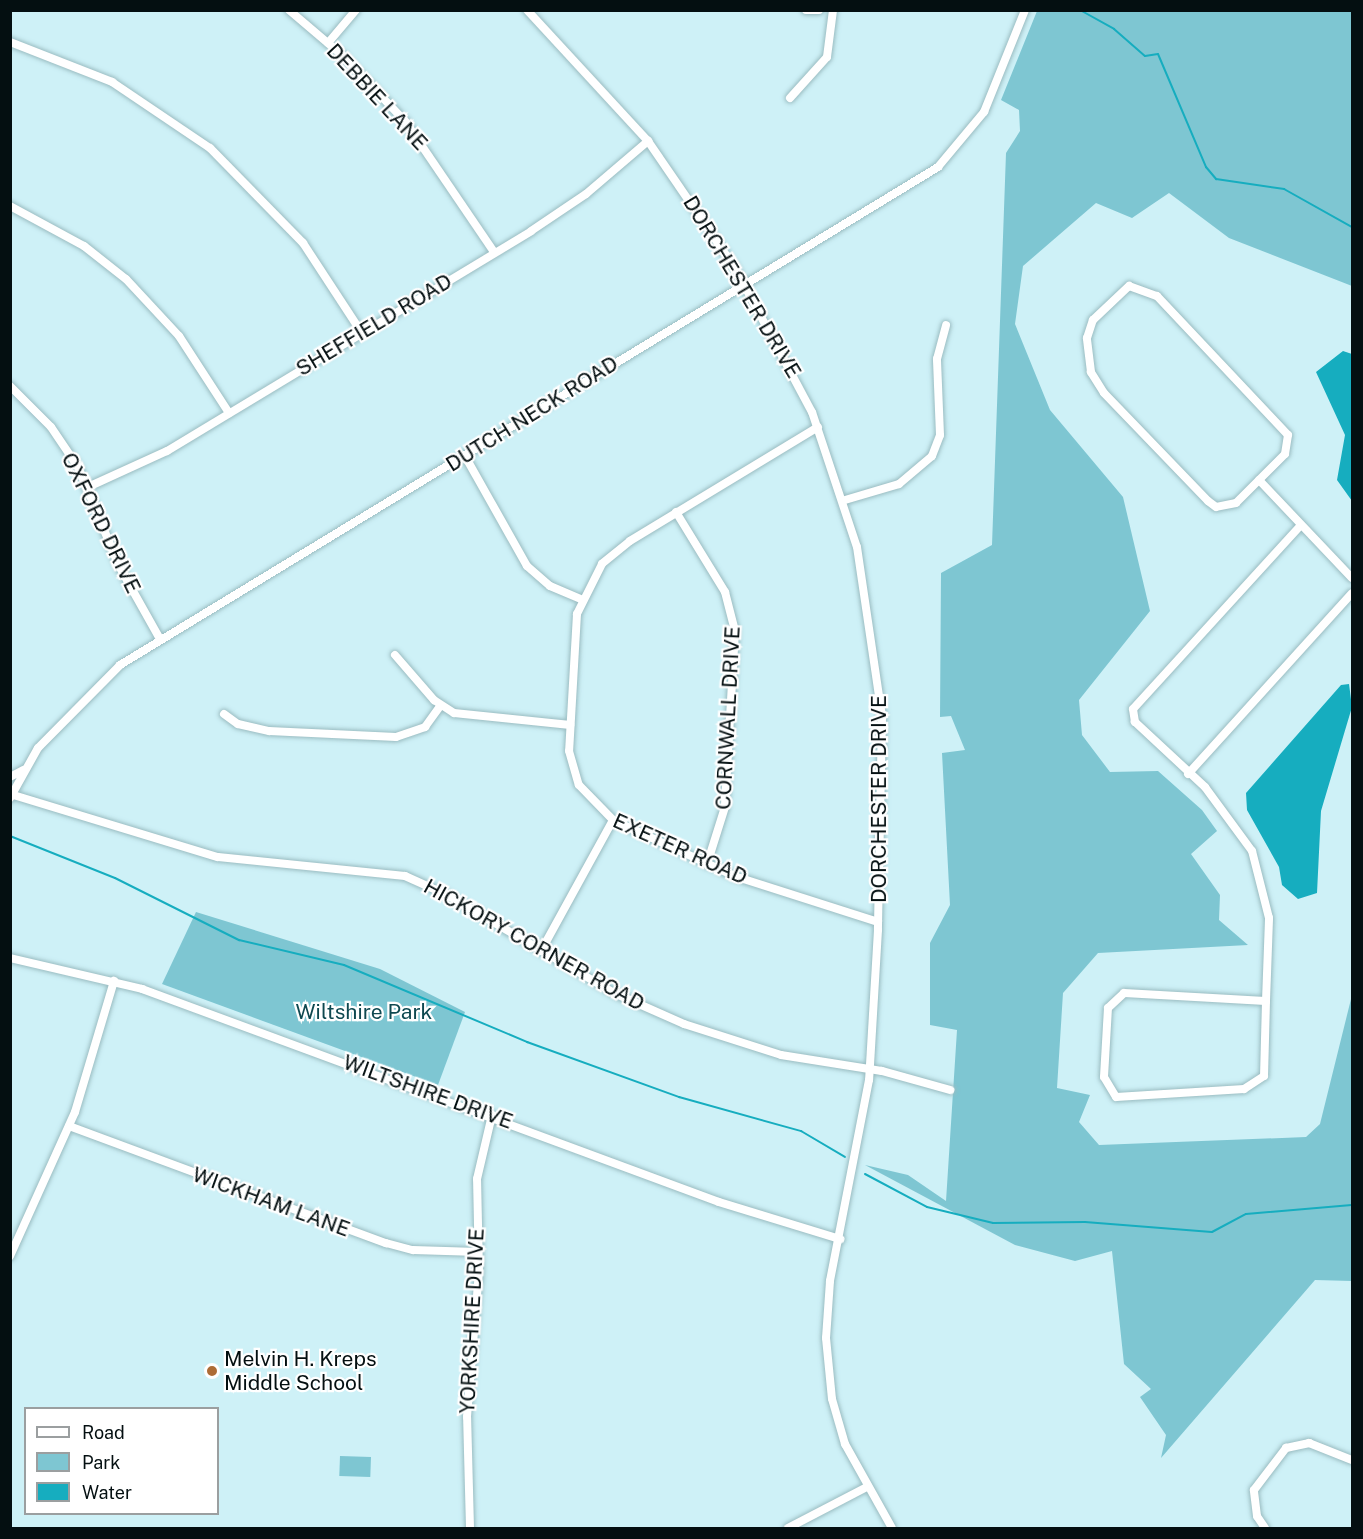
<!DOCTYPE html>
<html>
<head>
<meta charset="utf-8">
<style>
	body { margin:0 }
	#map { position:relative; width:1363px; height:1539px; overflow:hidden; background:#cef1f7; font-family:"Public Sans",sans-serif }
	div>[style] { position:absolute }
	.green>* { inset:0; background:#7ec6d2; transform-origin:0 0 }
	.water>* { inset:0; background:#16adbf }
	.stream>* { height:2px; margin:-1px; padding:0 1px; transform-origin:1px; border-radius:1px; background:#16adbf }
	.roads { filter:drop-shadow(0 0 2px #9abcc1) drop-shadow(0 0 2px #9abcc1) }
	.minor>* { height:8px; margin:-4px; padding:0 4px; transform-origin:4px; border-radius:4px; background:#fff }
	.dots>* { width:16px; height:16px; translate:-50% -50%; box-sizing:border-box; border:3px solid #fff; border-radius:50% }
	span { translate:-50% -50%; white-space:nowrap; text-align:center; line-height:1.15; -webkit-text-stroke:4.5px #fff; paint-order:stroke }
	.street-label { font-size:21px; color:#040f11 }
	.park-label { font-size:21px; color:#0e4850 }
	.poi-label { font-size:21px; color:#040f11 }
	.left { translate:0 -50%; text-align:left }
	.frame { position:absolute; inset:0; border:12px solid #040f11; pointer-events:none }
	.legend { position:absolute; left:24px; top:1407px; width:195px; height:108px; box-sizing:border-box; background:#fff; border:2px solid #9b9fa0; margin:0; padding:8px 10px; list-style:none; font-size:18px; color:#040f11 }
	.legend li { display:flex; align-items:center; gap:12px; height:30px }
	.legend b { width:30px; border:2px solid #9b9fa0 }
</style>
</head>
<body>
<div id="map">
	<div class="green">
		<div style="clip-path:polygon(1037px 11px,1352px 11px,1352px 286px,1229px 238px,1169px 193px,1132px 218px,1096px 203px,1023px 266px,1015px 324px,1050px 410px,1123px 497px,1150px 611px,1079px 700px,1082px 735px,1110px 772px,1158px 771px,1202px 810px,1217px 831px,1191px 854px,1220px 895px,1219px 920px,1248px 945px,1098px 953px,1063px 993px,1057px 1088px,1090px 1095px,1079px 1122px,1099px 1145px,1306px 1137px,1320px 1124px,1352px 995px,1352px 1281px,1315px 1280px,1161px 1458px,1166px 1435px,1140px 1397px,1151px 1389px,1124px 1364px,1112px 1251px,1075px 1261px,1015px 1245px,865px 1165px,908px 1175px,946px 1201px,957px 1030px,930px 1025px,930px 943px,950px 905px,942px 753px,965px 750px,951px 716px,940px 717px,941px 573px,992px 545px,1006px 153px,1020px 131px,1019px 110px,1001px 100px)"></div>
		<div style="clip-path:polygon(196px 912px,380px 969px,465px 1012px,438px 1085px,162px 984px)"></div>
		<div style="left:340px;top:1456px;width:31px;height:20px;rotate:2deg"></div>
	</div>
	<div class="water">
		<div style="clip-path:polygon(1343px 351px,1352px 354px,1352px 501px,1337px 480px,1345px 435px,1316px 372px)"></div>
		<div style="clip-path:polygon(1349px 684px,1352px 707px,1321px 811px,1317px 893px,1298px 899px,1282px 885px,1279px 867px,1247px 810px,1246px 793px,1341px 685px)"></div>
	</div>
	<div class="stream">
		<div style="left:1080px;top:10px;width:39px;rotate:29deg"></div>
		<div style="left:1114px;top:29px;width:41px;rotate:41.1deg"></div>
		<div style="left:1145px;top:56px;width:13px;rotate:-9deg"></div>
		<div style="left:1158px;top:54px;width:123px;rotate:67deg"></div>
		<div style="left:1206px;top:167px;width:16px;rotate:50deg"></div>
		<div style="left:1216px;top:179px;width:69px;rotate:8.4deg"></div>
		<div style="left:1284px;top:189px;width:78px;rotate:29.2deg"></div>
		<div style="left:10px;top:836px;width:113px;rotate:21.8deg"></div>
		<div style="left:115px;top:878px;width:139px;rotate:26.6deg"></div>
		<div style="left:239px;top:940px;width:108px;rotate:13.4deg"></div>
		<div style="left:344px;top:965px;width:199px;rotate:22.8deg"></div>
		<div style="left:527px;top:1042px;width:162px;rotate:19.9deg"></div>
		<div style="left:679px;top:1097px;width:127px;rotate:15.6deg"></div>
		<div style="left:801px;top:1131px;width:51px;rotate:30.6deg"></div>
		<div style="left:865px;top:1174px;width:70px;rotate:28deg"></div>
		<div style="left:927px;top:1207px;width:68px;rotate:13.6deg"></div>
		<div style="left:993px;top:1223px;width:92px;rotate:-0.6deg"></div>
		<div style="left:1085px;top:1222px;width:127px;rotate:4.5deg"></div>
		<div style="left:1212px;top:1232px;width:38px;rotate:-28deg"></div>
		<div style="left:1246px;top:1214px;width:106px;rotate:-4.9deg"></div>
	</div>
	<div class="roads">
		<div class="minor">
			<div style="left:289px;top:10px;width:71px;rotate:40.4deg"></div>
			<div style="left:343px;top:56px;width:90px;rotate:46.4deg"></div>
			<div style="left:405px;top:121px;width:158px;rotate:55.8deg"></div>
			<div style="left:527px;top:10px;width:178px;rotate:47.3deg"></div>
			<div style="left:648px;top:141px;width:154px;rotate:55.6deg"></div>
			<div style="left:735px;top:268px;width:163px;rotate:61.9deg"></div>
			<div style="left:812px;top:412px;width:142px;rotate:71.6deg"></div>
			<div style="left:857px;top:547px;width:172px;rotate:81.6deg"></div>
			<div style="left:882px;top:717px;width:213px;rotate:91.1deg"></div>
			<div style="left:878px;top:930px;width:150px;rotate:93.4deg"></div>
			<div style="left:869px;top:1080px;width:205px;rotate:101deg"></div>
			<div style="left:830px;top:1281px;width:57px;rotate:94deg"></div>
			<div style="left:826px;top:1338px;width:61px;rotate:84.4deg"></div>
			<div style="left:832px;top:1399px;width:47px;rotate:73.9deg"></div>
			<div style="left:845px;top:1444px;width:96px;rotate:60.8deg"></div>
			<div style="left:806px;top:10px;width:13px"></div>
			<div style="left:10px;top:42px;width:110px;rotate:21.4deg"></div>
			<div style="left:112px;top:82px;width:118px;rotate:34deg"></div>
			<div style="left:210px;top:148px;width:133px;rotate:45.6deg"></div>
			<div style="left:303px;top:243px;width:108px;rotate:56.8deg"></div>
			<div style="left:328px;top:43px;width:43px;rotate:-49.7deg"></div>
			<div style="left:790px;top:98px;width:55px;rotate:-47.9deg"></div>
			<div style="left:827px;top:57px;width:47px;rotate:-82.7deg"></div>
			<div style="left:10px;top:206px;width:84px;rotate:28.4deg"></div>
			<div style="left:84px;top:246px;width:53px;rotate:38.2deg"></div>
			<div style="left:126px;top:279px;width:78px;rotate:47.1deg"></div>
			<div style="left:179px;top:336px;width:92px;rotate:57deg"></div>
			<div style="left:1129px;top:286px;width:30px;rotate:20deg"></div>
			<div style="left:1157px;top:296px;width:191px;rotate:46.7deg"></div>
			<div style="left:1288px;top:435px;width:19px;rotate:99deg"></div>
			<div style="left:1285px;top:454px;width:69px;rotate:135deg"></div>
			<div style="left:1236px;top:503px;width:20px;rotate:169deg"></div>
			<div style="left:1216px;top:507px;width:10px;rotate:-143deg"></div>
			<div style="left:1208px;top:501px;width:150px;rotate:-133.9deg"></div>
			<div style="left:1104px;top:393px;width:25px;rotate:-122deg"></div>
			<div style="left:1091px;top:372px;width:34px;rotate:-97deg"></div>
			<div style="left:1087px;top:338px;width:19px;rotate:-72deg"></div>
			<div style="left:1093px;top:320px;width:50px;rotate:-43.4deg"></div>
			<div style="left:10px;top:386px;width:58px;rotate:45deg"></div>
			<div style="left:51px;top:427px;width:48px;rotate:56deg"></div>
			<div style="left:78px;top:467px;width:107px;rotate:67.5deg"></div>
			<div style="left:119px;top:566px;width:84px;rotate:60.7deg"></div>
			<div style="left:818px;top:427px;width:220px;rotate:148.8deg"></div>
			<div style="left:630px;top:541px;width:36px;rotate:141deg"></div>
			<div style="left:602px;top:564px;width:56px;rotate:116.6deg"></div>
			<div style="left:577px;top:614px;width:137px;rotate:93.3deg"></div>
			<div style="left:569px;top:751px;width:35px;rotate:74deg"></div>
			<div style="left:579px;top:785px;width:49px;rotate:45.8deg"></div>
			<div style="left:613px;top:820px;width:133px;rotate:24.8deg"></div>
			<div style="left:734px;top:876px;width:151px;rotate:17.7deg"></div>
			<div style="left:465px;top:456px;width:126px;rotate:60.6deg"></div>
			<div style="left:527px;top:566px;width:30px;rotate:41deg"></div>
			<div style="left:550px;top:586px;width:33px;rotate:23deg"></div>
			<div style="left:1259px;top:480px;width:135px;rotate:46.5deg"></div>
			<div style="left:88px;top:487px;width:87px;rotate:-24.5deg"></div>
			<div style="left:167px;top:451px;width:425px;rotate:-31.1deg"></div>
			<div style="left:531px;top:231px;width:66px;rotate:-33.9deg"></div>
			<div style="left:586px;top:194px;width:82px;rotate:-40.5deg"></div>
			<div style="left:845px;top:500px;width:56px;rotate:-16.5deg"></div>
			<div style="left:899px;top:484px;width:43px;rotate:-40.3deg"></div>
			<div style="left:932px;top:456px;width:22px;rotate:-69deg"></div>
			<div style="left:940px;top:435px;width:76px;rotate:-92.3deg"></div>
			<div style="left:937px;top:359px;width:35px;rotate:-75deg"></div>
			<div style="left:676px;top:512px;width:94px;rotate:58.5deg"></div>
			<div style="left:725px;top:592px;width:40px;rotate:75.6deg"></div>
			<div style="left:735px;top:631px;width:176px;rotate:93.3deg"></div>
			<div style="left:725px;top:807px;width:60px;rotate:107.5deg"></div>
			<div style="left:395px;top:655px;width:60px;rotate:49.1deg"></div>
			<div style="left:434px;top:700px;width:24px;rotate:33deg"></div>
			<div style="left:454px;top:713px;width:117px;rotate:5.9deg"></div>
			<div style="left:224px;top:714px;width:17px;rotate:36deg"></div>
			<div style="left:238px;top:724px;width:32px;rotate:13deg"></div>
			<div style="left:269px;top:731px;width:127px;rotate:2.7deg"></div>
			<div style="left:396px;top:737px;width:31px;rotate:-19deg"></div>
			<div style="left:425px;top:727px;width:26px;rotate:-54deg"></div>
			<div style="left:1188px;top:774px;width:244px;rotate:-47.8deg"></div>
			<div style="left:10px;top:777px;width:15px;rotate:-28deg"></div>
			<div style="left:10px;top:794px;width:217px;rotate:16.9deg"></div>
			<div style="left:218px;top:857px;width:188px;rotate:5.8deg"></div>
			<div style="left:405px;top:876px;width:46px;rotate:24.3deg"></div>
			<div style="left:447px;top:895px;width:194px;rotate:30.4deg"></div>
			<div style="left:614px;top:993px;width:77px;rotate:23.9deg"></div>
			<div style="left:684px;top:1024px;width:102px;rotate:17.7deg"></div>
			<div style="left:781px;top:1055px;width:102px;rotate:9deg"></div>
			<div style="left:882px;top:1071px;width:71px;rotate:15.6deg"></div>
			<div style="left:10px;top:798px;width:57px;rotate:-60.8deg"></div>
			<div style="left:38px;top:748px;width:117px;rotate:-45.3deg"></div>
			<div style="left:120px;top:665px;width:958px;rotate:-31.33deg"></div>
			<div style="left:938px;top:167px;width:72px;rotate:-50.1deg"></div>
			<div style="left:984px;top:112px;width:110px;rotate:-68.1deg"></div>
			<div style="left:541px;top:951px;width:149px;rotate:-61.2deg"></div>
			<div style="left:10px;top:958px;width:136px;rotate:13.2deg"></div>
			<div style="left:142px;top:989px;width:615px;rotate:20.26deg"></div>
			<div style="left:719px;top:1202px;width:127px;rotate:17deg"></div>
			<div style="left:1124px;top:993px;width:142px;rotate:3.2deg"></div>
			<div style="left:1266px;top:1001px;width:75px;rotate:91.5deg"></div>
			<div style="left:1264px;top:1076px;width:24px;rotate:147deg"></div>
			<div style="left:1244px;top:1089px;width:128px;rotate:176.4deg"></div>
			<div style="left:1116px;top:1097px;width:23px;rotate:-121deg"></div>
			<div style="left:1104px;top:1077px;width:69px;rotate:-86.7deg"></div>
			<div style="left:1108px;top:1008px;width:22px;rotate:-43deg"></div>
			<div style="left:1266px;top:1001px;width:83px;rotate:-87.9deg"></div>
			<div style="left:1269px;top:918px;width:69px;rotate:-104.2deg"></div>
			<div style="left:1252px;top:851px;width:79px;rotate:-126.3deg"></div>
			<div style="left:1205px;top:787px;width:96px;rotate:-137.1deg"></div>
			<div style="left:1135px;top:722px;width:13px;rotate:-99deg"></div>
			<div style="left:1133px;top:709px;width:249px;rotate:-47.6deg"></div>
			<div style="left:69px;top:1126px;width:338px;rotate:20.3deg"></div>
			<div style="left:386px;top:1243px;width:28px;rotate:15deg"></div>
			<div style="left:413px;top:1250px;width:65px;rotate:1.8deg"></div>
			<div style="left:10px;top:1256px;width:158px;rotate:-65.7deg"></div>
			<div style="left:75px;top:1112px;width:137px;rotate:-73.4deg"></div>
			<div style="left:470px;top:1528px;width:111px;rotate:-91.5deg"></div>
			<div style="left:467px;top:1417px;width:145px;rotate:-85.3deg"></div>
			<div style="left:479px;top:1272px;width:93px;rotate:-91.2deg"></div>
			<div style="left:477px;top:1179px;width:66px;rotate:-76.8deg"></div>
			<div style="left:788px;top:1528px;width:87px;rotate:-27.5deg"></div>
			<div style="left:1265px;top:1528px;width:14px;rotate:-124deg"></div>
			<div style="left:1257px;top:1516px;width:26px;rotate:-97deg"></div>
			<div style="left:1254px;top:1490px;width:53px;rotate:-52.7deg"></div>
			<div style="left:1286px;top:1448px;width:24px;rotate:-12deg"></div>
			<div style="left:1309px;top:1443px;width:46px;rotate:21.6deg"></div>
		</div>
	</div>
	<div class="dots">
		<div style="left:212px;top:1371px;background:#ad6c36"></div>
	</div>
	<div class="street-label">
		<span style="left:377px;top:97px;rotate:47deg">DEBBIE LANE</span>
		<span style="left:742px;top:287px;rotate:59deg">DORCHESTER DRIVE</span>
		<span style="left:374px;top:325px;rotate:-31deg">SHEFFIELD ROAD</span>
		<span style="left:532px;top:414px;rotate:-32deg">DUTCH NECK ROAD</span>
		<span style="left:101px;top:523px;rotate:64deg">OXFORD DRIVE</span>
		<span style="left:728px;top:718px;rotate:-87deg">CORNWALL DRIVE</span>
		<span style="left:879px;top:799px;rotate:-90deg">DORCHESTER DRIVE</span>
		<span style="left:680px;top:849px;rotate:24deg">EXETER ROAD</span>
		<span style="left:534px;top:945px;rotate:29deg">HICKORY CORNER ROAD</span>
		<span style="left:428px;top:1092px;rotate:20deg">WILTSHIRE DRIVE</span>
		<span style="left:271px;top:1202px;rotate:20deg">WICKHAM LANE</span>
		<span style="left:472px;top:1321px;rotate:-87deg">YORKSHIRE DRIVE</span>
	</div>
	<div class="park-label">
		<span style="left:364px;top:1012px">Wiltshire Park</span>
	</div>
	<div class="poi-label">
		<span class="left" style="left:224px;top:1371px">Melvin H. Kreps<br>Middle School</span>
	</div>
	<div class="frame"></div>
	<ul class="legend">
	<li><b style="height:8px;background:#fff"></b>Road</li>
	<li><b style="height:16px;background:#7ec6d2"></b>Park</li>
	<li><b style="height:16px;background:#16adbf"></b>Water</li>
	</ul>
</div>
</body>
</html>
